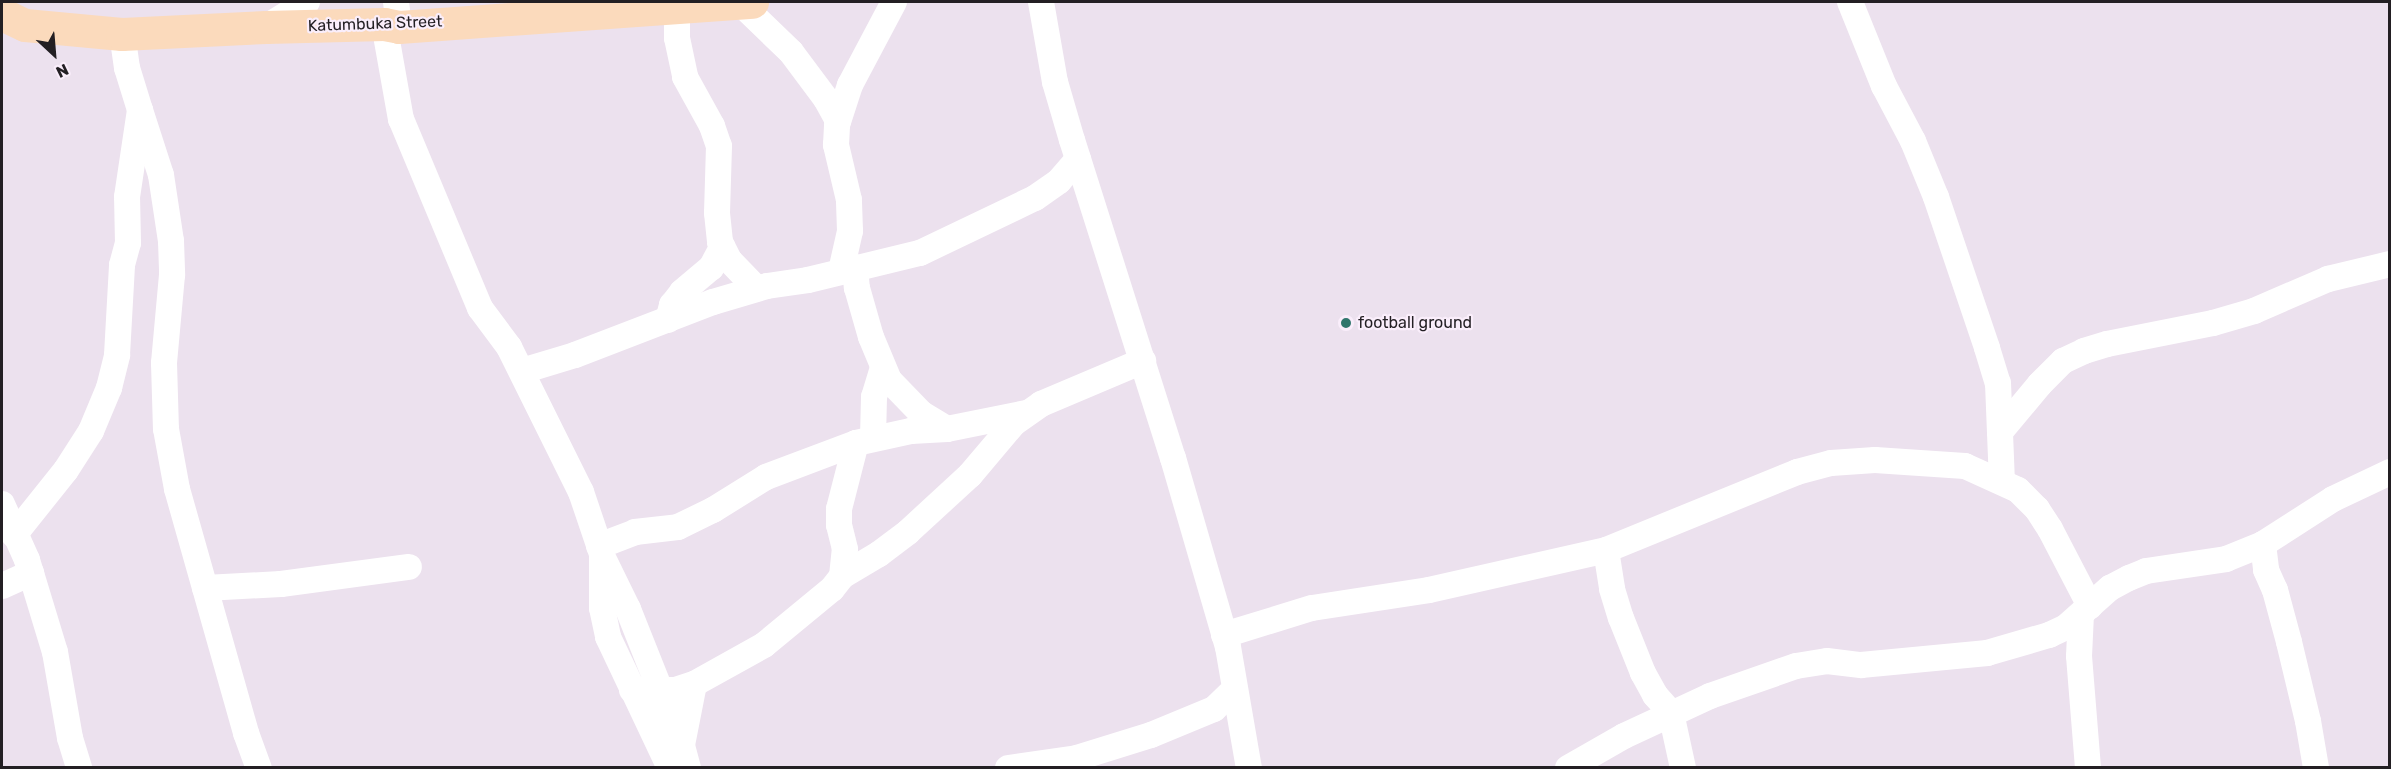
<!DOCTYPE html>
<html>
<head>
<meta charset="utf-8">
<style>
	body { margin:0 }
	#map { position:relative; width:2391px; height:769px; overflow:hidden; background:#ece1ee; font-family:Rubik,sans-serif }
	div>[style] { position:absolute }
	.minor>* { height:26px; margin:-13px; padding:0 13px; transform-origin:13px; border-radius:13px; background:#fff }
	.major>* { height:33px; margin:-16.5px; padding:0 16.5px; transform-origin:16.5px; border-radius:16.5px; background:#fbdabc }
	.dots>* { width:16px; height:16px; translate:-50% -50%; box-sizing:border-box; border:3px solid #faeefb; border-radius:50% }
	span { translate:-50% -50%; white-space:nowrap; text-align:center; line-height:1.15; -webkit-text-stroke:4.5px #faeefb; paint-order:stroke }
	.street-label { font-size:16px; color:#231f23 }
	.poi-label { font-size:16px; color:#231f23 }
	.left { translate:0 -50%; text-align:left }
	.frame { position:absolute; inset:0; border:3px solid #231f23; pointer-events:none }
	.north { position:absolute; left:24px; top:24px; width:60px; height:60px; -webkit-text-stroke:4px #faeefb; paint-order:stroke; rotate:154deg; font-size:16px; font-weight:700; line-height:24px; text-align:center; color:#231f23 }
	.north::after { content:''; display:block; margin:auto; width:21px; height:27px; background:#231f23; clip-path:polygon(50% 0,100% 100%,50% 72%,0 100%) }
</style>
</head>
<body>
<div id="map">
	<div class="minor">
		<div style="left:396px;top:2px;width:25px;rotate:83deg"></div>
		<div style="left:739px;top:2px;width:72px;rotate:43.9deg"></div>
		<div style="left:791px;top:52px;width:59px;rotate:53.3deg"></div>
		<div style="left:826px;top:99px;width:25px;rotate:61deg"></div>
		<div style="left:1041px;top:2px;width:81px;rotate:80.1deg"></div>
		<div style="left:1055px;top:82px;width:60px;rotate:73.7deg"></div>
		<div style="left:1072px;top:140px;width:334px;rotate:72.4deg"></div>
		<div style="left:1173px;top:458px;width:197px;rotate:73.8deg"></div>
		<div style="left:1228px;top:647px;width:123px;rotate:80.2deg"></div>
		<div style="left:1850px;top:2px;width:91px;rotate:68deg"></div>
		<div style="left:1884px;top:86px;width:62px;rotate:62.2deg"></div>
		<div style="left:1913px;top:141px;width:61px;rotate:67.7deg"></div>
		<div style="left:1936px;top:197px;width:159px;rotate:71.3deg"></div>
		<div style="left:1987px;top:348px;width:37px;rotate:73deg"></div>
		<div style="left:1998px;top:383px;width:98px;rotate:87.7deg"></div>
		<div style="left:677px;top:7px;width:31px;rotate:90deg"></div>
		<div style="left:677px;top:38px;width:40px;rotate:78deg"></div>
		<div style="left:685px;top:77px;width:56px;rotate:61.1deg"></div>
		<div style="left:712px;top:126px;width:21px;rotate:71deg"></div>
		<div style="left:719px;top:146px;width:67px;rotate:91.7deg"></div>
		<div style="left:717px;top:213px;width:29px;rotate:84deg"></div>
		<div style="left:720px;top:242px;width:20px;rotate:63deg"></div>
		<div style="left:729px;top:260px;width:40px;rotate:46deg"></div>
		<div style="left:384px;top:24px;width:97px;rotate:79.9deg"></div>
		<div style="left:401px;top:119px;width:205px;rotate:67.3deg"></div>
		<div style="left:480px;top:308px;width:49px;rotate:53.4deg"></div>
		<div style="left:509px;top:347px;width:162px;rotate:63.6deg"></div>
		<div style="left:581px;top:492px;width:65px;rotate:71.3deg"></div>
		<div style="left:602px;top:554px;width:54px;rotate:90deg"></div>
		<div style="left:602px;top:608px;width:30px;rotate:78deg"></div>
		<div style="left:608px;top:637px;width:145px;rotate:64.7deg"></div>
		<div style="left:266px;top:27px;width:48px;rotate:-31.4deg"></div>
		<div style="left:140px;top:110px;width:68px;rotate:72.1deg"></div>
		<div style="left:161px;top:175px;width:67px;rotate:81.4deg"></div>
		<div style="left:171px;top:241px;width:34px;rotate:88deg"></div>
		<div style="left:172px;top:275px;width:88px;rotate:95.2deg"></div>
		<div style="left:164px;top:363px;width:66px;rotate:88.3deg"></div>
		<div style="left:166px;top:429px;width:61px;rotate:79.6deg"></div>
		<div style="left:177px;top:489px;width:254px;rotate:74.2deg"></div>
		<div style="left:246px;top:733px;width:37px;rotate:70deg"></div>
		<div style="left:855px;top:267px;width:21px;rotate:85deg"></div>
		<div style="left:857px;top:288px;width:51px;rotate:74.1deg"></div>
		<div style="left:871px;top:337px;width:47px;rotate:67.3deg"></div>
		<div style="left:889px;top:380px;width:47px;rotate:45.9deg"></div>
		<div style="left:922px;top:414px;width:29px;rotate:31deg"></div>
		<div style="left:841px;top:271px;width:41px;rotate:-77.3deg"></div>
		<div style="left:850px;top:231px;width:31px;rotate:-92deg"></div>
		<div style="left:849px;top:200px;width:57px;rotate:-103.3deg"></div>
		<div style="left:836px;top:145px;width:20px;rotate:-87deg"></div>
		<div style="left:837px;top:125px;width:42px;rotate:-72deg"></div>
		<div style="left:850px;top:85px;width:94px;rotate:-62.1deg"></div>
		<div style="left:668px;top:320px;width:16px;rotate:-75deg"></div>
		<div style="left:672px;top:305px;width:16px;rotate:-52deg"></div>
		<div style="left:682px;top:292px;width:38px;rotate:-40deg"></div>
		<div style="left:711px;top:268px;width:24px;rotate:-62deg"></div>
		<div style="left:522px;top:371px;width:55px;rotate:-16.8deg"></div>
		<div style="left:575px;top:355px;width:148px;rotate:-21deg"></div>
		<div style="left:713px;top:302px;width:56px;rotate:-16.5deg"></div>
		<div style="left:767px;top:286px;width:41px;rotate:-8.3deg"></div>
		<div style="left:808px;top:280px;width:115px;rotate:-13.6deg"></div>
		<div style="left:920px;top:253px;width:127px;rotate:-25.6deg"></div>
		<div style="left:1035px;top:198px;width:29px;rotate:-35deg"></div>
		<div style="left:1059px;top:181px;width:29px;rotate:-49deg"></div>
		<div style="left:2000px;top:432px;width:62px;rotate:-50.2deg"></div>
		<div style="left:2040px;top:384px;width:33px;rotate:-45deg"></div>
		<div style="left:2063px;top:361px;width:23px;rotate:-25deg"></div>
		<div style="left:2084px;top:351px;width:24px;rotate:-17deg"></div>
		<div style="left:2107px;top:344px;width:108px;rotate:-11.2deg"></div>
		<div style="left:2213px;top:323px;width:43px;rotate:-16.3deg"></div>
		<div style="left:2254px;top:311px;width:81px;rotate:-23.4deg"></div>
		<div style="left:2328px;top:279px;width:64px;rotate:-13.6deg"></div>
		<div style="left:873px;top:438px;width:41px;rotate:-88.6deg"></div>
		<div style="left:874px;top:397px;width:31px;rotate:-73deg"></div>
		<div style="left:2px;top:504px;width:61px;rotate:65.9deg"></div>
		<div style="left:27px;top:560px;width:96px;rotate:73.1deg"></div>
		<div style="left:55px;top:652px;width:87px;rotate:80.1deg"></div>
		<div style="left:70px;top:738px;width:31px;rotate:73deg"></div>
		<div style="left:14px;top:535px;width:83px;rotate:-51.3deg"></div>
		<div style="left:66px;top:470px;width:46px;rotate:-57.3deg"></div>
		<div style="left:91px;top:431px;width:47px;rotate:-67.3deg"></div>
		<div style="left:109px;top:388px;width:34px;rotate:-76deg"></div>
		<div style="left:117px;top:355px;width:90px;rotate:-86.8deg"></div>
		<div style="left:122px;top:265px;width:23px;rotate:-75deg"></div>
		<div style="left:128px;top:243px;width:46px;rotate:-91.2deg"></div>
		<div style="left:127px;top:197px;width:88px;rotate:-81.5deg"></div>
		<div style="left:140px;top:110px;width:44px;rotate:-107.2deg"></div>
		<div style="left:127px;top:68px;width:34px;rotate:-98deg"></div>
		<div style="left:2263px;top:544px;width:26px;rotate:83deg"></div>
		<div style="left:2266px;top:570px;width:22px;rotate:66deg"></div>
		<div style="left:2275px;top:590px;width:54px;rotate:74.9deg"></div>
		<div style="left:2289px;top:642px;width:81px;rotate:76.5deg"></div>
		<div style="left:2308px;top:721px;width:48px;rotate:80.3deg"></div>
		<div style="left:599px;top:546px;width:39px;rotate:-21deg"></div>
		<div style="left:635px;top:532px;width:43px;rotate:-6.6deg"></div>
		<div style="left:678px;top:527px;width:39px;rotate:-26deg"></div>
		<div style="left:713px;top:510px;width:62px;rotate:-31.9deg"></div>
		<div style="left:766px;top:477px;width:96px;rotate:-20.7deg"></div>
		<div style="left:856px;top:443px;width:56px;rotate:-12.3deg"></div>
		<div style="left:911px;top:431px;width:36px;rotate:-3deg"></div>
		<div style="left:947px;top:429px;width:81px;rotate:-11.4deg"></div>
		<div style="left:1606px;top:550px;width:39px;rotate:81deg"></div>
		<div style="left:1612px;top:589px;width:30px;rotate:73deg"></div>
		<div style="left:1621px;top:618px;width:59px;rotate:68.2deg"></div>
		<div style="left:1643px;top:673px;width:25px;rotate:61deg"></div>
		<div style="left:1655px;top:695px;width:24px;rotate:48deg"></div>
		<div style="left:1671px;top:713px;width:56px;rotate:77.7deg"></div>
		<div style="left:604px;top:560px;width:55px;rotate:63.9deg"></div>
		<div style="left:628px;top:609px;width:146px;rotate:68.3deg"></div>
		<div style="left:842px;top:576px;width:27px;rotate:-84deg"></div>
		<div style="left:845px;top:549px;width:25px;rotate:-104deg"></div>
		<div style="left:839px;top:525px;width:16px;rotate:-90deg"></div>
		<div style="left:839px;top:509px;width:68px;rotate:-75.6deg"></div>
		<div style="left:2px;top:586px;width:32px;rotate:-24deg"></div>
		<div style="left:205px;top:588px;width:76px;rotate:-3deg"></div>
		<div style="left:281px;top:584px;width:129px;rotate:-7.6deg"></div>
		<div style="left:2081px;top:614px;width:42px;rotate:92.7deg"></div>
		<div style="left:2079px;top:656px;width:112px;rotate:85.4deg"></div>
		<div style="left:1224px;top:635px;width:92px;rotate:-17.1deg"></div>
		<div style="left:1312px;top:608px;width:118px;rotate:-8.7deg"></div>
		<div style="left:1429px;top:590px;width:181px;rotate:-12.7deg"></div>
		<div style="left:1606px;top:550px;width:206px;rotate:-22.2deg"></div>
		<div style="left:1797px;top:472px;width:35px;rotate:-15deg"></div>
		<div style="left:1831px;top:463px;width:44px;rotate:-3.9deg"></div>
		<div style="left:1875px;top:460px;width:90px;rotate:3.8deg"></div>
		<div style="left:1965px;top:466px;width:58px;rotate:24.4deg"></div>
		<div style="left:2018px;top:490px;width:27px;rotate:45deg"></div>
		<div style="left:2037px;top:509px;width:24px;rotate:57deg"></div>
		<div style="left:2050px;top:529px;width:87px;rotate:62.5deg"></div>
		<div style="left:632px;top:690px;width:43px"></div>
		<div style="left:675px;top:690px;width:20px;rotate:-18deg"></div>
		<div style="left:694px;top:684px;width:80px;rotate:-29.1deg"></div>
		<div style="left:764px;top:645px;width:88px;rotate:-39.5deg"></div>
		<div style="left:832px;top:589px;width:16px;rotate:-52deg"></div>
		<div style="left:842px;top:576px;width:43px;rotate:-30.7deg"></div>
		<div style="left:879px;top:554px;width:36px;rotate:-37deg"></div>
		<div style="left:908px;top:532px;width:84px;rotate:-42.6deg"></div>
		<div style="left:970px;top:475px;width:68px;rotate:-49.8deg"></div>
		<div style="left:1014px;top:423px;width:33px;rotate:-35deg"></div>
		<div style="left:1041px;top:404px;width:111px;rotate:-22.9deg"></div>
		<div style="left:688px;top:768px;width:24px;rotate:-105deg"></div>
		<div style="left:682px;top:745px;width:62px;rotate:-78.9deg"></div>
		<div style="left:1008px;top:768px;width:70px;rotate:-8.2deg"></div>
		<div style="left:1077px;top:758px;width:77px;rotate:-17.3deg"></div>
		<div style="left:1151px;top:735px;width:68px;rotate:-22.4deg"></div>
		<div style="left:1214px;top:709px;width:28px;rotate:-44deg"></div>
		<div style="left:1568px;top:768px;width:64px;rotate:-29.7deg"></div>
		<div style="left:1624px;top:736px;width:95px;rotate:-24.9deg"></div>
		<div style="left:1710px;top:696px;width:91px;rotate:-19.2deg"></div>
		<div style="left:1796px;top:666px;width:31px;rotate:-9deg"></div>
		<div style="left:1827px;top:661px;width:34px;rotate:7deg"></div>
		<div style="left:1861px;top:665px;width:127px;rotate:-5.4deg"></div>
		<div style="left:1987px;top:653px;width:65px;rotate:-16.2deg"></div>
		<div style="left:2049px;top:635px;width:19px;rotate:-25deg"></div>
		<div style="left:2066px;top:627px;width:59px;rotate:-41.6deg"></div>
		<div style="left:2110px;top:588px;width:21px;rotate:-28deg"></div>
		<div style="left:2129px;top:578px;width:18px;rotate:-22deg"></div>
		<div style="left:2146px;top:571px;width:81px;rotate:-8.5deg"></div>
		<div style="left:2226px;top:559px;width:40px;rotate:-22deg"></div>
		<div style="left:2263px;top:544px;width:83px;rotate:-32.7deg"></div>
		<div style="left:2333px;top:499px;width:63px;rotate:-25.3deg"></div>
	</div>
	<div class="major">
		<div style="left:2px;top:14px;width:25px;rotate:26deg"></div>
		<div style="left:25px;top:25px;width:97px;rotate:5.3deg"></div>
		<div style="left:122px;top:34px;width:144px;rotate:-2.8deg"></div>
		<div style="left:266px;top:27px;width:118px;rotate:-1.5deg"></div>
		<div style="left:384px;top:24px;width:15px;rotate:11deg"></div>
		<div style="left:399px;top:27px;width:354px;rotate:-4.1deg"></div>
	</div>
	<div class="dots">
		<div style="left:1346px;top:323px;background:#30766c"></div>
	</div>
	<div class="street-label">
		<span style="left:375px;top:24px;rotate:-2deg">Katumbuka Street</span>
	</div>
	<div class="poi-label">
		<span class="left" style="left:1358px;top:323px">football ground</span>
	</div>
	<div class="frame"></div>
	<div class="north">N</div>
</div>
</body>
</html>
